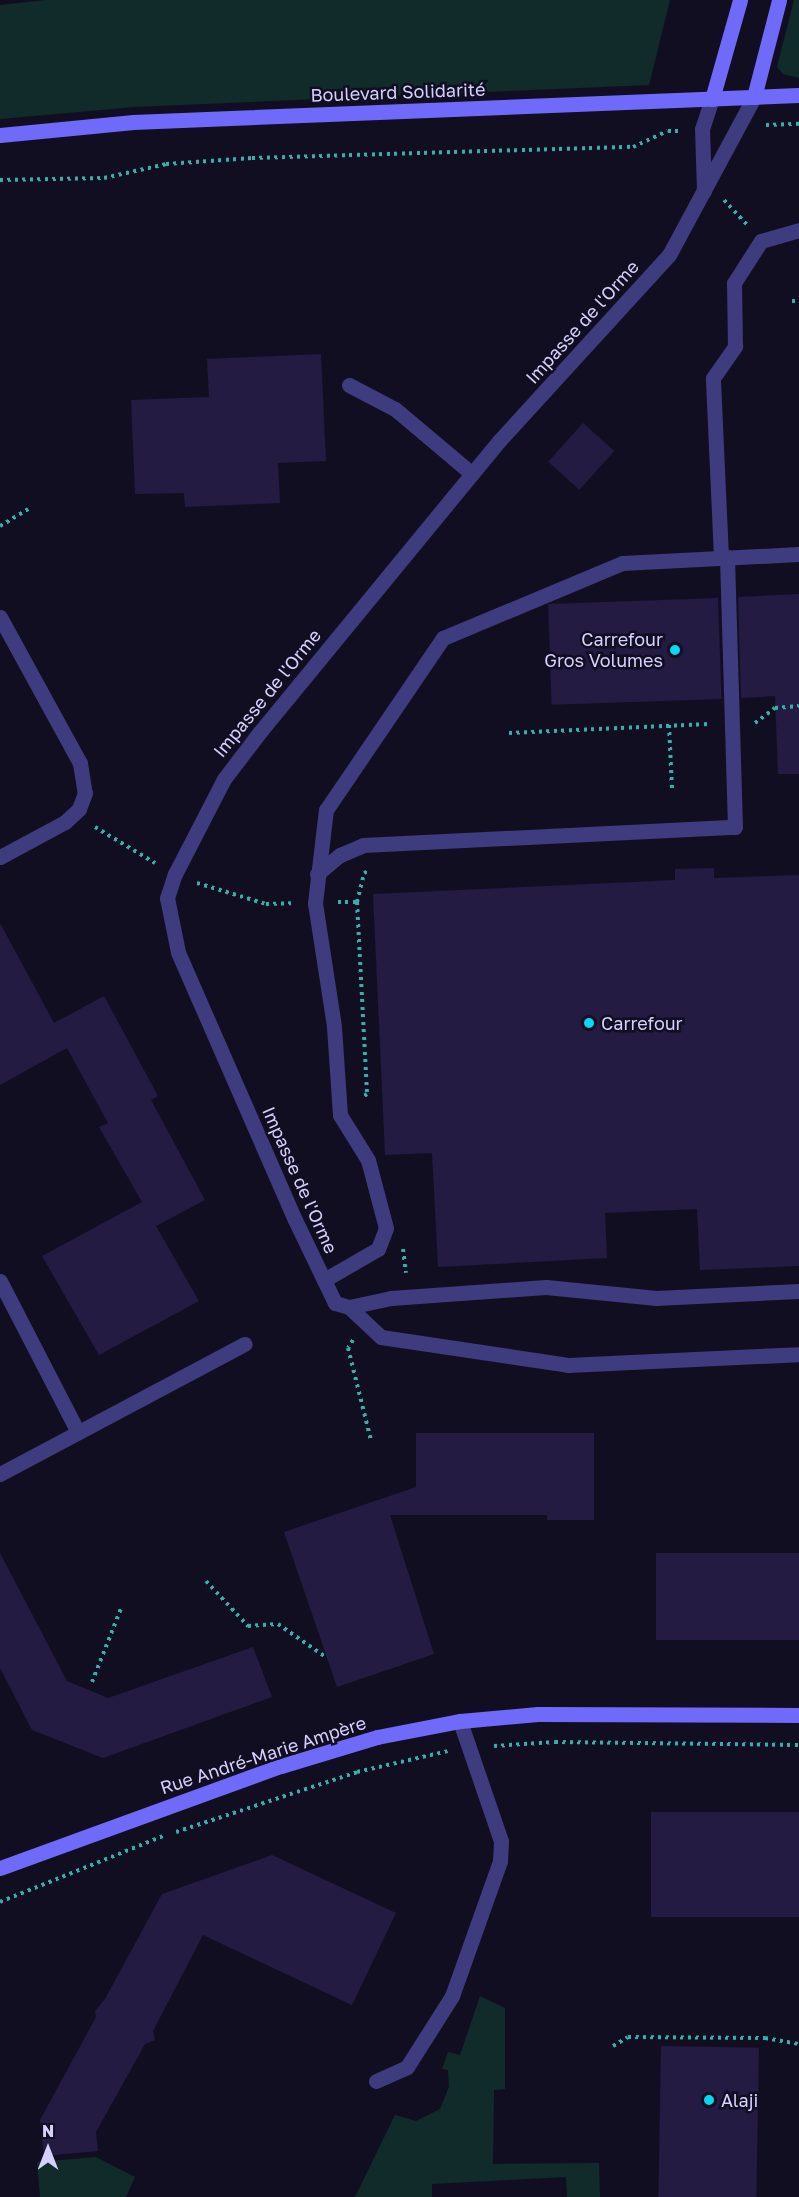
<!DOCTYPE html>
<html>
<head>
<meta charset="utf-8">
<style>
	body { margin:0 }
	#map { position:relative; width:799px; height:2197px; overflow:hidden; background:#120e22; font-family:"Golos Text",sans-serif }
	div>[style] { position:absolute }
	.green>* { inset:0; background:#112b2b }
	.building>* { inset:0; background:#231b42; transform-origin:0 0 }
	.path>* { height:4px; margin-top:-2px; transform-origin:0; background:repeating-linear-gradient(90deg,#32b0aa 0 3px,transparent 0 7.5px) }
	.lane>* { height:15px; margin:-7.5px; padding:0 7.5px; transform-origin:7.5px; border-radius:7.5px; background:#3e3b7f }
	.street>* { height:15px; margin:-7.5px; padding:0 7.5px; transform-origin:7.5px; border-radius:7.5px; background:#3e3b7f }
	.secondary>* { height:15px; margin:-7.5px; padding:0 7.5px; transform-origin:7.5px; border-radius:7.5px; background:#706afb }
	.dots>* { width:16px; height:16px; translate:-50% -50%; box-sizing:border-box; border:3px solid #120e22; border-radius:50% }
	span { translate:-50% -50%; white-space:nowrap; text-align:center; line-height:1.15; -webkit-text-stroke:5px #120e22; paint-order:stroke }
	.street-label { font-size:18px; color:#d6d0fe }
	.poi-label { font-size:18px; color:#d6d0fe }
	.right { translate:-100% -50%; text-align:right }
	.left { translate:0 -50%; text-align:left }
	.north { position:absolute; left:18px; top:2119px; width:60px; height:60px; -webkit-text-stroke:4px #120e22; paint-order:stroke; rotate:0deg; font-size:16px; font-weight:700; line-height:24px; text-align:center; color:#d6d0fe }
	.north::after { content:''; display:block; margin:auto; width:21px; height:27px; background:#d6d0fe; clip-path:polygon(50% 0,100% 100%,50% 72%,0 100%) }
</style>
</head>
<body>
<div id="map">
	<div class="green">
		<div style="clip-path:polygon(46px 0,670px 0,649px 85px,134px 107px,0 119px,0 5px)"></div>
		<div style="clip-path:polygon(794px 0,799px 0,799px 78px,783px 74px,777px 67px)"></div>
		<div style="clip-path:polygon(480px 1996px,505px 2008px,505px 2089px,494px 2090px,493px 2164px,599px 2163px,600px 2197px,567px 2197px,566px 2177px,432px 2184px,432px 2197px,355px 2197px,395px 2115px,416px 2121px,440px 2109px,449px 2087px,448px 2070px,442px 2069px,448px 2052px,460px 2055px)"></div>
		<div style="clip-path:polygon(96px 2157px,135px 2177px,126px 2197px,40px 2197px,37px 2162px)"></div>
	</div>
	<div class="building">
		<div style="clip-path:polygon(321px 354px,326px 461px,278px 463px,280px 503px,185px 507px,184px 493px,135px 494px,131px 400px,209px 397px,207px 359px)"></div>
		<div style="left:583px;top:423px;width:42px;height:52px;rotate:42deg"></div>
		<div style="clip-path:polygon(799px 594px,799px 774px,778px 774px,775px 696px,741px 698px,738px 597px)"></div>
		<div style="left:718px;top:598px;width:101px;height:170px;rotate:88deg"></div>
		<div style="clip-path:polygon(714px 868px,714px 878px,799px 875px,799px 1266px,700px 1270px,697px 1209px,605px 1213px,607px 1258px,438px 1267px,432px 1153px,385px 1155px,373px 894px,675px 880px,675px 869px)"></div>
		<div style="clip-path:polygon(0 923px,54px 1023px,104px 996px,158px 1096px,151px 1100px,205px 1200px,156px 1226px,199px 1301px,99px 1355px,42px 1256px,142px 1202px,99px 1127px,108px 1123px,67px 1048px,0 1085px)"></div>
		<div style="clip-path:polygon(416px 1433px,594px 1433px,594px 1520px,547px 1520px,547px 1515px,390px 1515px,434px 1654px,337px 1687px,284px 1532px,416px 1487px)"></div>
		<div style="clip-path:polygon(0 1553px,67px 1681px,108px 1698px,253px 1647px,272px 1697px,103px 1758px,32px 1730px,0 1668px)"></div>
		<div style="left:656px;top:1553px;width:143px;height:87px"></div>
		<div style="left:651px;top:1812px;width:148px;height:105px"></div>
		<div style="clip-path:polygon(272px 1855px,396px 1913px,352px 2005px,203px 1935px,153px 2031px,155px 2040px,145px 2044px,96px 2132px,98px 2151px,44px 2156px,40px 2120px,96px 2017px,95px 2011px,105px 1999px,162px 1894px)"></div>
		<div style="left:661px;top:2046px;width:98px;height:151px;rotate:1deg"></div>
	</div>
	<div class="path">
		<div style="left:766px;top:125px;width:33px;rotate:-2deg"></div>
		<div style="left:0;top:180px;width:104px;rotate:-1.1deg"></div>
		<div style="left:104px;top:178px;width:64px;rotate:-12.7deg"></div>
		<div style="left:166px;top:164px;width:86px;rotate:-4deg"></div>
		<div style="left:252px;top:158px;width:381px;rotate:-1.7deg"></div>
		<div style="left:633px;top:147px;width:38px;rotate:-25deg"></div>
		<div style="left:668px;top:131px;width:13px"></div>
		<div style="left:724px;top:200px;width:34px;rotate:47deg"></div>
		<div style="left:792px;top:301px;width:7px"></div>
		<div style="left:0;top:526px;width:33px;rotate:-31deg"></div>
		<div style="left:755px;top:723px;width:25px;rotate:-37deg"></div>
		<div style="left:775px;top:708px;width:24px;rotate:-5deg"></div>
		<div style="left:669px;top:725px;width:64px;rotate:87.3deg"></div>
		<div style="left:509px;top:733px;width:200px;rotate:-2.6deg"></div>
		<div style="left:95px;top:827px;width:70px;rotate:31deg"></div>
		<div style="left:197px;top:883px;width:72px;rotate:16.9deg"></div>
		<div style="left:266px;top:904px;width:25px;rotate:-2deg"></div>
		<div style="left:338px;top:902px;width:19px"></div>
		<div style="left:357px;top:902px;width:192px;rotate:87deg"></div>
		<div style="left:367px;top:1094px;width:7px;rotate:146deg"></div>
		<div style="left:357px;top:902px;width:30px;rotate:-76deg"></div>
		<div style="left:364px;top:873px;width:5px;rotate:-22deg"></div>
		<div style="left:403px;top:1249px;width:24px;rotate:83deg"></div>
		<div style="left:353px;top:1340px;width:9px;rotate:122deg"></div>
		<div style="left:348px;top:1348px;width:95px;rotate:76deg"></div>
		<div style="left:206px;top:1581px;width:62px;rotate:47deg"></div>
		<div style="left:248px;top:1626px;width:30px;rotate:-4deg"></div>
		<div style="left:278px;top:1624px;width:56px;rotate:34.8deg"></div>
		<div style="left:92px;top:1682px;width:82px;rotate:-68.5deg"></div>
		<div style="left:494px;top:1746px;width:61px;rotate:-3.8deg"></div>
		<div style="left:555px;top:1742px;width:244px;rotate:0.7deg"></div>
		<div style="left:176px;top:1832px;width:191px;rotate:-18.3deg"></div>
		<div style="left:357px;top:1772px;width:93px;rotate:-13deg"></div>
		<div style="left:0;top:1902px;width:179px;rotate:-22deg"></div>
		<div style="left:613px;top:2046px;width:17px;rotate:-31deg"></div>
		<div style="left:628px;top:2037px;width:137px;rotate:0.4deg"></div>
		<div style="left:765px;top:2038px;width:35px;rotate:10deg"></div>
	</div>
	<div class="lane">
		<div style="left:349px;top:385px;width:52px;rotate:27.6deg"></div>
		<div style="left:395px;top:409px;width:99px;rotate:40.1deg"></div>
		<div style="left:721px;top:557px;width:179px;rotate:-92.6deg"></div>
		<div style="left:713px;top:378px;width:39px;rotate:-55deg"></div>
		<div style="left:735px;top:346px;width:63px;rotate:-90.9deg"></div>
		<div style="left:734px;top:283px;width:50px;rotate:-57.3deg"></div>
		<div style="left:761px;top:241px;width:40px;rotate:-16deg"></div>
		<div style="left:0;top:617px;width:166px;rotate:61.3deg"></div>
		<div style="left:80px;top:763px;width:30px;rotate:81deg"></div>
		<div style="left:85px;top:793px;width:17px;rotate:111deg"></div>
		<div style="left:79px;top:809px;width:19px;rotate:137deg"></div>
		<div style="left:65px;top:822px;width:74px;rotate:151.7deg"></div>
		<div style="left:317px;top:874px;width:30px;rotate:-40deg"></div>
		<div style="left:340px;top:855px;width:25px;rotate:-23deg"></div>
		<div style="left:363px;top:845px;width:372px;rotate:-2.8deg"></div>
		<div style="left:735px;top:827px;width:270px;rotate:-91.7deg"></div>
		<div style="left:324px;top:1280px;width:62px;rotate:-29.9deg"></div>
		<div style="left:378px;top:1249px;width:22px;rotate:-69deg"></div>
		<div style="left:386px;top:1228px;width:70px;rotate:-104.8deg"></div>
		<div style="left:368px;top:1160px;width:53px;rotate:-121.9deg"></div>
		<div style="left:340px;top:1115px;width:89px;rotate:-93.9deg"></div>
		<div style="left:334px;top:1026px;width:124px;rotate:-98.8deg"></div>
		<div style="left:315px;top:903px;width:94px;rotate:-83.3deg"></div>
		<div style="left:326px;top:810px;width:208px;rotate:-55.8deg"></div>
		<div style="left:443px;top:638px;width:194px;rotate:-22.7deg"></div>
		<div style="left:622px;top:563px;width:177px;rotate:-2.9deg"></div>
		<div style="left:0;top:1281px;width:170px;rotate:62.7deg"></div>
		<div style="left:335px;top:1303px;width:15px;rotate:16deg"></div>
		<div style="left:349px;top:1307px;width:44px;rotate:43.2deg"></div>
		<div style="left:381px;top:1337px;width:189px;rotate:8.5deg"></div>
		<div style="left:568px;top:1365px;width:231px;rotate:-2.7deg"></div>
		<div style="left:349px;top:1307px;width:43px;rotate:-12.1deg"></div>
		<div style="left:391px;top:1298px;width:155px;rotate:-4.1deg"></div>
		<div style="left:546px;top:1287px;width:111px;rotate:5.7deg"></div>
		<div style="left:656px;top:1298px;width:143px;rotate:-2.8deg"></div>
		<div style="left:0;top:1474px;width:277px;rotate:-28deg"></div>
		<div style="left:376px;top:2081px;width:34px;rotate:-24deg"></div>
		<div style="left:407px;top:2067px;width:84px;rotate:-57.6deg"></div>
		<div style="left:452px;top:1996px;width:143px;rotate:-70.4deg"></div>
		<div style="left:500px;top:1861px;width:20px;rotate:-87deg"></div>
		<div style="left:501px;top:1841px;width:127px;rotate:-108.9deg"></div>
	</div>
	<div class="street">
		<div style="left:704px;top:191px;width:62px;rotate:-91.8deg"></div>
		<div style="left:702px;top:129px;width:32px;rotate:-72deg"></div>
		<div style="left:335px;top:1303px;width:92px;rotate:-115.7deg"></div>
		<div style="left:295px;top:1220px;width:292px;rotate:-113.6deg"></div>
		<div style="left:178px;top:952px;width:55px;rotate:-101.5deg"></div>
		<div style="left:167px;top:898px;width:25px;rotate:-72deg"></div>
		<div style="left:175px;top:874px;width:107px;rotate:-62.7deg"></div>
		<div style="left:224px;top:779px;width:58px;rotate:-52.7deg"></div>
		<div style="left:259px;top:733px;width:378px;rotate:-50.6deg"></div>
		<div style="left:499px;top:441px;width:252px;rotate:-47.6deg"></div>
		<div style="left:669px;top:255px;width:179px;rotate:-61.7deg"></div>
	</div>
	<div class="secondary">
		<div style="left:754px;top:97px;width:100px;rotate:-75.5deg"></div>
		<div style="left:712px;top:99px;width:103px;rotate:-74.2deg"></div>
		<div style="left:0;top:135px;width:134px;rotate:-5.6deg"></div>
		<div style="left:133px;top:122px;width:667px;rotate:-2.32deg"></div>
		<div style="left:0;top:1868px;width:299px;rotate:-20deg"></div>
		<div style="left:281px;top:1766px;width:100px;rotate:-16.8deg"></div>
		<div style="left:377px;top:1737px;width:85px;rotate:-10.9deg"></div>
		<div style="left:460px;top:1721px;width:78px;rotate:-5.1deg"></div>
		<div style="left:538px;top:1714px;width:261px;rotate:0.2deg"></div>
	</div>
	<div class="dots">
		<div style="left:675px;top:650px;background:#07d8f3"></div>
		<div style="left:589px;top:1023px;background:#07d8f3"></div>
		<div style="left:709px;top:2100px;background:#07d8f3"></div>
	</div>
	<div class="street-label">
		<span style="left:398px;top:92px;rotate:-2deg">Boulevard Solidarité</span>
		<span style="left:582px;top:322px;rotate:-48deg">Impasse de l'Orme</span>
		<span style="left:267px;top:693px;rotate:-51deg">Impasse de l'Orme</span>
		<span style="left:300px;top:1180px;rotate:66deg">Impasse de l'Orme</span>
		<span style="left:263px;top:1755px;rotate:-18deg">Rue André-Marie Ampère</span>
	</div>
	<div class="poi-label">
		<span class="right" style="left:663px;top:650px">Carrefour<br>Gros Volumes</span>
		<span class="left" style="left:601px;top:1023px">Carrefour</span>
		<span class="left" style="left:721px;top:2100px">Alaji</span>
	</div>
	<div class="north">N</div>
</div>
</body>
</html>
